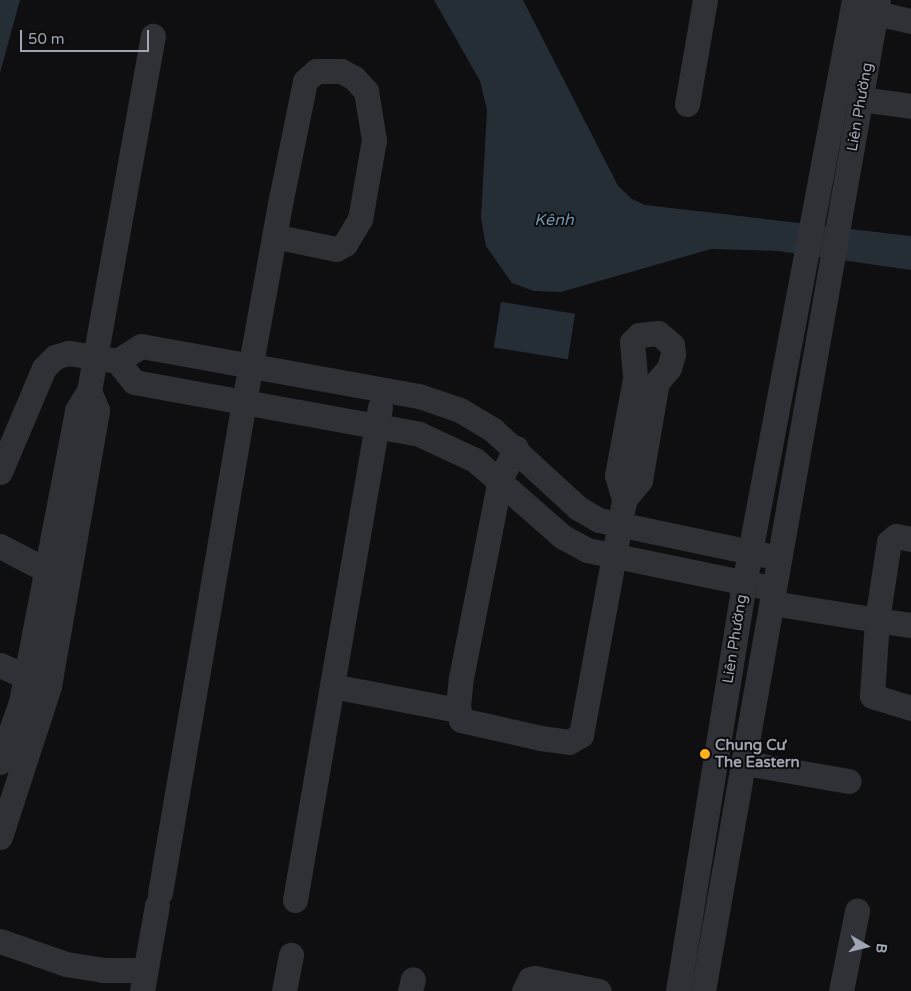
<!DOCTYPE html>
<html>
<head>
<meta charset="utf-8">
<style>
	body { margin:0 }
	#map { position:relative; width:911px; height:991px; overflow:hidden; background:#0f0f11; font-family:"Varela Round",sans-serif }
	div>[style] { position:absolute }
	.water>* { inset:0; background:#252e35; transform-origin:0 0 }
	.minor>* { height:25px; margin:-12.5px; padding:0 12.5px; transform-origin:12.5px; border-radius:12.5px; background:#303136 }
	.dots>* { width:14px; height:14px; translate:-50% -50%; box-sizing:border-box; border:2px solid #0b0b0c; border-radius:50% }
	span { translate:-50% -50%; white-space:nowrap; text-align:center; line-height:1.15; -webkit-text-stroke:4px #0b0b0c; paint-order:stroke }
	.street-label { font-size:15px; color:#9fa5b3 }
	.poi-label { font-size:15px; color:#9fa5b3; font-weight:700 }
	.left { translate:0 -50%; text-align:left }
	.water-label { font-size:16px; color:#7394b2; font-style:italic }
	.north { position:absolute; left:841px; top:921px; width:50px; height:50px; -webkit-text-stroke:4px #0b0b0c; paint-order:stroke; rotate:98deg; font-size:14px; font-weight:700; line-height:20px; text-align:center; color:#9fa5b3 }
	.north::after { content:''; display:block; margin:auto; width:18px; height:22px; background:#9fa5b3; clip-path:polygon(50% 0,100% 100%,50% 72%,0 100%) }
	.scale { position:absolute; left:20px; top:30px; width:129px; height:22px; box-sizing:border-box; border:2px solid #9fa5b3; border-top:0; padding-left:6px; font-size:15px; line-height:18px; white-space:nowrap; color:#9fa5b3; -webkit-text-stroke:4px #0b0b0c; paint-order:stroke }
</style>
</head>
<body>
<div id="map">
	<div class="water">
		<div style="clip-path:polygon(0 0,20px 0,0 73px)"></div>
		<div style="clip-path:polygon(434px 0,523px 0,618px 186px,632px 199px,645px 205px,911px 236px,911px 270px,778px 251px,711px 249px,561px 292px,534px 291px,512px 283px,486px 246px,481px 218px,487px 110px,480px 81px)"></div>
		<div style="left:501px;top:302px;width:75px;height:46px;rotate:9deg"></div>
	</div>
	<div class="minor">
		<div style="left:876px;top:13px;width:36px;rotate:13deg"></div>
		<div style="left:861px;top:99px;width:50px;rotate:8deg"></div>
		<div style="left:687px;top:104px;width:106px;rotate:-80.2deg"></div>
		<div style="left:117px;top:361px;width:28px;rotate:-32deg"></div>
		<div style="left:141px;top:346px;width:282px;rotate:10.2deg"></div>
		<div style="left:419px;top:396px;width:43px;rotate:18.9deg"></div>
		<div style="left:460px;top:410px;width:39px;rotate:31deg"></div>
		<div style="left:493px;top:430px;width:115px;rotate:42.5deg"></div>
		<div style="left:578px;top:508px;width:24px;rotate:30deg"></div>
		<div style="left:599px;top:520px;width:170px;rotate:11.9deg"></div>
		<div style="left:516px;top:448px;width:35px;rotate:117deg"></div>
		<div style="left:500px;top:479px;width:202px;rotate:101.1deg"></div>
		<div style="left:461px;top:677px;width:29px;rotate:96deg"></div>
		<div style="left:458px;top:706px;width:14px;rotate:78deg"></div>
		<div style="left:461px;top:720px;width:82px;rotate:12.7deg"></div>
		<div style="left:541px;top:738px;width:28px;rotate:8deg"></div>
		<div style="left:569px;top:742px;width:14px;rotate:-30deg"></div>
		<div style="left:581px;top:735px;width:239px;rotate:-79.6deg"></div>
		<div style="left:624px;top:500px;width:26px;rotate:-51deg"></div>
		<div style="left:640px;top:480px;width:99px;rotate:-80.2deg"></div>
		<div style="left:657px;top:382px;width:18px;rotate:-49deg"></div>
		<div style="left:669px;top:368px;width:15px;rotate:-74deg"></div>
		<div style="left:673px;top:354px;width:9px;rotate:-96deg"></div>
		<div style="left:672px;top:345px;width:18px;rotate:-139deg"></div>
		<div style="left:658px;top:333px;width:19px;rotate:174deg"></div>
		<div style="left:639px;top:335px;width:10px;rotate:135deg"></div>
		<div style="left:632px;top:342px;width:37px;rotate:85deg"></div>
		<div style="left:635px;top:379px;width:98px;rotate:100.6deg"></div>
		<div style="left:617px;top:475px;width:26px;rotate:74deg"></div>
		<div style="left:0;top:472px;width:113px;rotate:-67.1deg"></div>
		<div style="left:44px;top:368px;width:16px;rotate:-45deg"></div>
		<div style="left:55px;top:357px;width:14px;rotate:-17deg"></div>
		<div style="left:68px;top:353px;width:27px;rotate:8deg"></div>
		<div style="left:95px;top:357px;width:22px;rotate:10deg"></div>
		<div style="left:117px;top:361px;width:27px;rotate:51deg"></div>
		<div style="left:134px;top:382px;width:290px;rotate:10.3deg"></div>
		<div style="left:419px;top:434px;width:62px;rotate:24.9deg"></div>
		<div style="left:475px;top:460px;width:117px;rotate:41.2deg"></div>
		<div style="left:563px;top:537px;width:27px;rotate:28deg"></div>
		<div style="left:587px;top:550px;width:178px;rotate:11.7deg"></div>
		<div style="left:0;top:546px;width:52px;rotate:27.6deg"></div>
		<div style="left:772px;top:603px;width:106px;rotate:9.2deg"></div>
		<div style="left:877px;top:620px;width:79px;rotate:-81.3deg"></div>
		<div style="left:889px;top:542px;width:9px;rotate:-41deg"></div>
		<div style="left:896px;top:536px;width:15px;rotate:11deg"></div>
		<div style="left:911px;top:625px;width:34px;rotate:-172deg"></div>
		<div style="left:877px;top:620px;width:76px;rotate:93.8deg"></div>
		<div style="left:872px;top:696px;width:41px;rotate:17.1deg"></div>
		<div style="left:0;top:665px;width:44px;rotate:24.2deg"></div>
		<div style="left:332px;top:686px;width:128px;rotate:10.8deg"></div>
		<div style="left:0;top:762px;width:64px;rotate:-70.7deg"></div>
		<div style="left:21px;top:702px;width:297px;rotate:-79.1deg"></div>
		<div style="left:77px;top:410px;width:22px;rotate:-58deg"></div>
		<div style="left:89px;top:391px;width:361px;rotate:-79.8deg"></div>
		<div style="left:745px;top:763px;width:105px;rotate:9.9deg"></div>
		<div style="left:0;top:837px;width:159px;rotate:-72deg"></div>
		<div style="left:49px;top:686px;width:280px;rotate:-80.1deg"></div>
		<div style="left:97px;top:410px;width:21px;rotate:-113deg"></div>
		<div style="left:160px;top:893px;width:498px;rotate:-80.3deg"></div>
		<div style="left:244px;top:402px;width:206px;rotate:-79.7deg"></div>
		<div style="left:281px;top:199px;width:120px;rotate:-78.5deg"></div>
		<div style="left:305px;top:81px;width:15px;rotate:-42deg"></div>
		<div style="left:316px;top:71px;width:25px"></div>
		<div style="left:341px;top:71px;width:15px;rotate:28deg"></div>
		<div style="left:354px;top:78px;width:18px;rotate:47deg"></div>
		<div style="left:366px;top:91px;width:50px;rotate:80.7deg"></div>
		<div style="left:374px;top:140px;width:80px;rotate:100deg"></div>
		<div style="left:360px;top:219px;width:29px;rotate:121deg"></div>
		<div style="left:345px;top:244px;width:10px;rotate:151deg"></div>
		<div style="left:336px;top:249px;width:63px;rotate:-168.2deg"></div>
		<div style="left:295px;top:900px;width:500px;rotate:-80.22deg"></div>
		<div style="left:0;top:941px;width:70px;rotate:19.2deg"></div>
		<div style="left:66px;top:964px;width:36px;rotate:9deg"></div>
		<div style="left:102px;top:970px;width:43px"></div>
		<div style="left:142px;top:991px;width:87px;rotate:-80.1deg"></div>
		<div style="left:284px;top:991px;width:37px;rotate:-79deg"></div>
		<div style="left:410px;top:991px;width:12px;rotate:-76deg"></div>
		<div style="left:524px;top:991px;width:13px;rotate:-63deg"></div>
		<div style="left:530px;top:979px;width:5px;rotate:-11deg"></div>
		<div style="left:535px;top:978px;width:65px;rotate:11.5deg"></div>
		<div style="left:678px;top:991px;width:412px;rotate:-80.8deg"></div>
		<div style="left:744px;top:584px;width:594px;rotate:-79.33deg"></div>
		<div style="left:703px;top:991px;width:1006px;rotate:-79.99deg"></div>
		<div style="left:841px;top:991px;width:82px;rotate:-78.7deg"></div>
	</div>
	<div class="dots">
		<div style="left:705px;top:754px;background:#ffb21a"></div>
	</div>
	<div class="street-label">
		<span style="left:860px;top:107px;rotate:-80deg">Liên Phường</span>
		<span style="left:735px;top:639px;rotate:-81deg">Liên Phường</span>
	</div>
	<div class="poi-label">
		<span class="left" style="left:715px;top:754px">Chung Cư<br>The Eastern</span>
	</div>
	<div class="water-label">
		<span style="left:554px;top:220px">Kênh</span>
	</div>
	<div class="north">B</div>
	<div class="scale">50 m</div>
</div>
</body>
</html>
